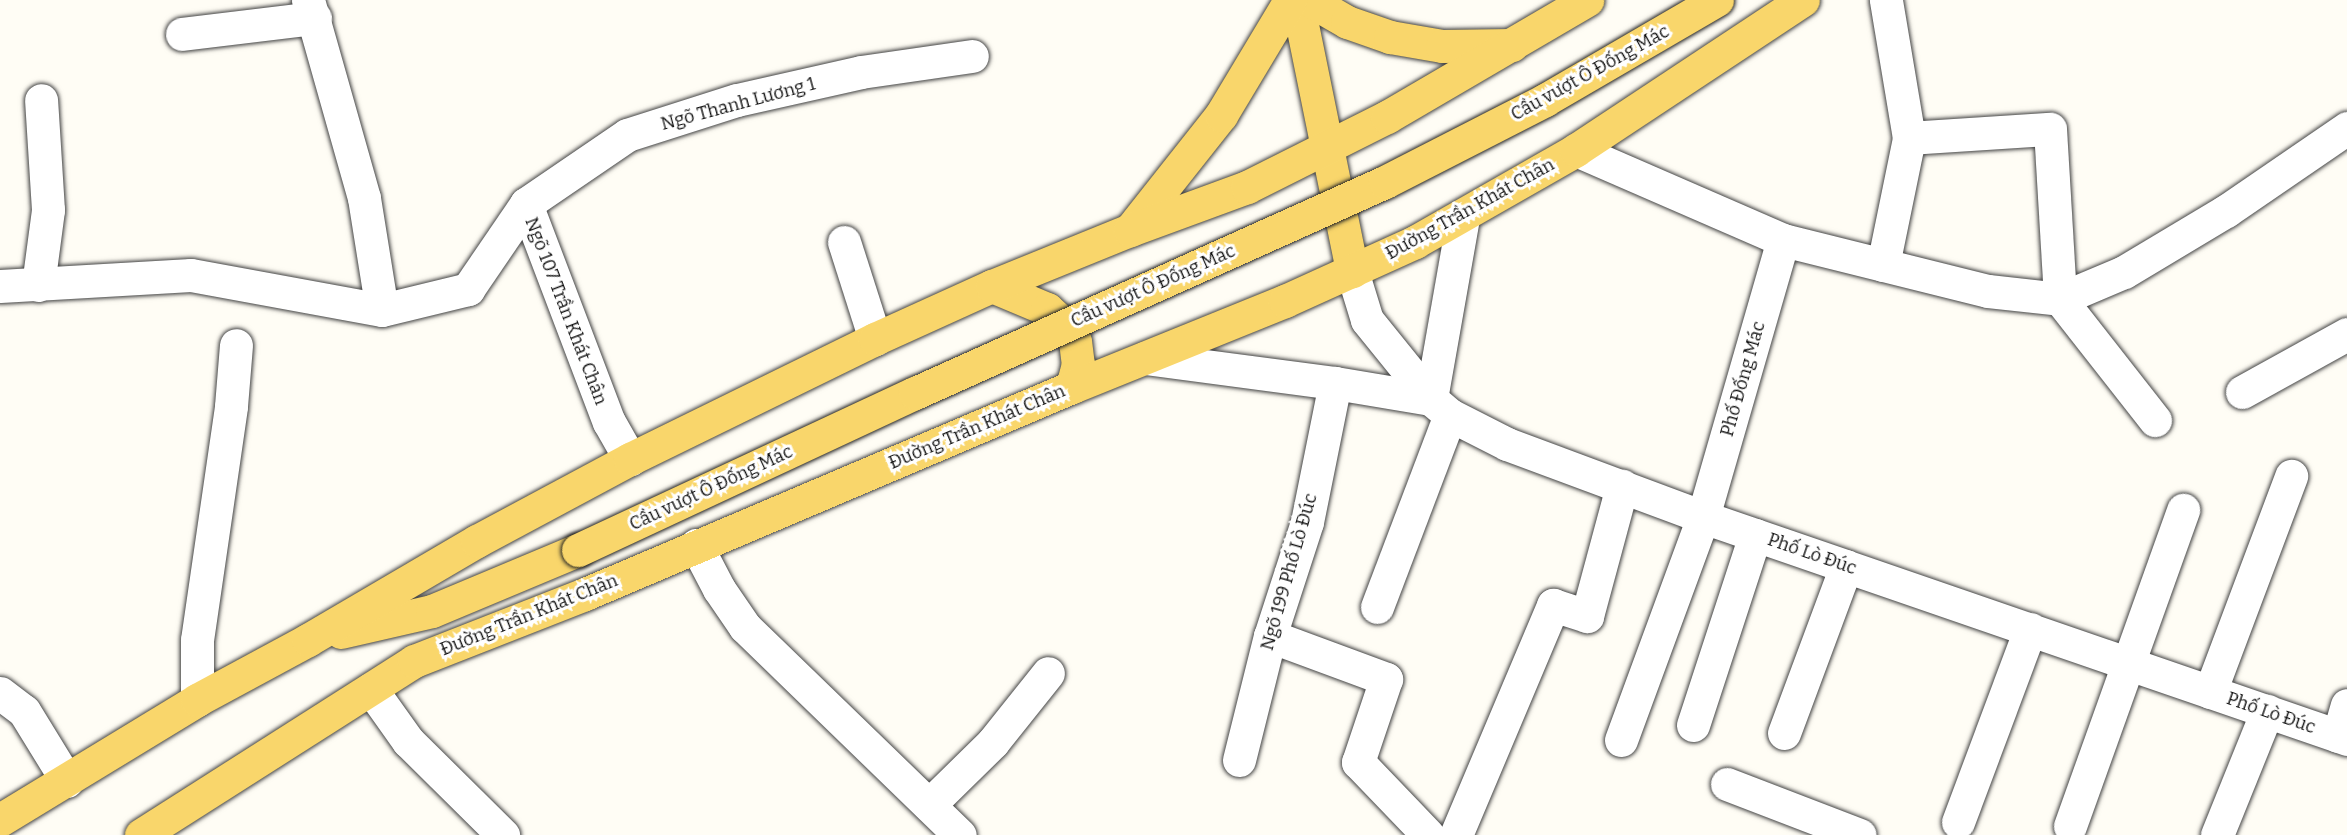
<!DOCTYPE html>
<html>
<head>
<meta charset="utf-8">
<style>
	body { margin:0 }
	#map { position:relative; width:2347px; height:835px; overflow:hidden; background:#fffdf5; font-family:Bitter,serif }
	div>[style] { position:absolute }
	.roads { filter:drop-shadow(0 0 2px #444) drop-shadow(0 0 2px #444) }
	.minor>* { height:33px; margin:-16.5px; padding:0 16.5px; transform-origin:16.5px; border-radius:16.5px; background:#fff }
	.major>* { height:33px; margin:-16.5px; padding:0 16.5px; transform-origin:16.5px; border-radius:16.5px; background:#f9d66b }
	.bridges { filter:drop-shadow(0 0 2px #222) drop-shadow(0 0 2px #222) }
	.major-bridge>* { height:33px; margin:-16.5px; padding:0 16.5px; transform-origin:16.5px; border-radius:16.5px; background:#f9d66b }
	span { translate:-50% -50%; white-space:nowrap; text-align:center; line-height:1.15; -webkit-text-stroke:6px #fff; paint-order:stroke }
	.street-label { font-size:18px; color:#111 }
</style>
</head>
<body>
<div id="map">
	<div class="roads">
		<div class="minor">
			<div style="left:308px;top:0;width:206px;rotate:74.2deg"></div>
			<div style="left:364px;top:198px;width:113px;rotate:80.9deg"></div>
			<div style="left:182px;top:34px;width:134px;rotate:-6.9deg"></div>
			<div style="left:1909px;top:138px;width:141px;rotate:-3.7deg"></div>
			<div style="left:2050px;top:129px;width:170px;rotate:86.6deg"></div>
			<div style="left:2060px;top:299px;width:154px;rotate:51.9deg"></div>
			<div style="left:1576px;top:150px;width:226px;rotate:23.5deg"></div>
			<div style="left:1783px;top:240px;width:211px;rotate:14deg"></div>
			<div style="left:1988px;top:291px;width:72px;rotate:6.3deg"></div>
			<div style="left:2060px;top:299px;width:69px;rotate:-22.9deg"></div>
			<div style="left:2124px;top:272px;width:119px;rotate:-30.9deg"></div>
			<div style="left:2226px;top:211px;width:147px;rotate:-34.4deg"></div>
			<div style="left:526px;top:204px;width:233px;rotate:69.2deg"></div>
			<div style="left:609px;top:422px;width:43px;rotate:60.4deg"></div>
			<div style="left:844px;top:242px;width:102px;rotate:72.3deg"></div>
			<div style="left:1883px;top:265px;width:130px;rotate:-78.4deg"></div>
			<div style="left:1909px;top:138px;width:140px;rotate:-99.5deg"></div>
			<div style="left:1352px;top:271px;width:51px;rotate:73deg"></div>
			<div style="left:1367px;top:320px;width:102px;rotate:51deg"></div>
			<div style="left:1431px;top:399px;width:25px;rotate:40deg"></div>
			<div style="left:1450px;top:415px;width:64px;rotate:27deg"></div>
			<div style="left:1507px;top:444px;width:209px;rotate:20.4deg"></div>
			<div style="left:1703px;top:517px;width:681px;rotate:19.02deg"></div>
			<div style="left:38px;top:285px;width:76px;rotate:-82.4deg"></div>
			<div style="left:48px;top:210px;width:110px;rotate:-93.6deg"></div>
			<div style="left:0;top:286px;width:191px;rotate:-3.3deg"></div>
			<div style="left:191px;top:275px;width:194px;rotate:10.4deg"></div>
			<div style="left:382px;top:310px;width:89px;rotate:-13.7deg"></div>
			<div style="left:468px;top:289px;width:103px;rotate:-55.7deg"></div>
			<div style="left:526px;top:204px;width:122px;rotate:-34.3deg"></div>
			<div style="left:627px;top:135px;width:115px;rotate:-17.7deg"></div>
			<div style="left:737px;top:100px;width:127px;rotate:-12.7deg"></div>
			<div style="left:861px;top:72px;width:112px;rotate:-8.2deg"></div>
			<div style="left:1145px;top:358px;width:192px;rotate:7.5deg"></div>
			<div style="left:1335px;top:383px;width:97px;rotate:9.5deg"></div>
			<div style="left:2242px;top:392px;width:120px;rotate:-28.9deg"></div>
			<div style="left:1431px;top:399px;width:185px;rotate:-80deg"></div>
			<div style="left:696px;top:545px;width:50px;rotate:62.4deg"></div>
			<div style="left:719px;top:589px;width:46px;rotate:55.6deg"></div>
			<div style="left:745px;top:627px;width:299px;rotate:44.1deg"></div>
			<div style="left:1377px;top:607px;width:205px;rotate:-69.2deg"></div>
			<div style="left:1270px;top:636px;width:124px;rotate:20.3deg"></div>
			<div style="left:1386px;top:679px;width:88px;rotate:108.6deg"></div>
			<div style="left:1358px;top:762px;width:101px;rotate:46.2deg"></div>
			<div style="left:371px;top:689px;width:64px;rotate:54.6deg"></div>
			<div style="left:408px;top:741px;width:134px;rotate:44.7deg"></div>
			<div style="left:2210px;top:692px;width:231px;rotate:-69.4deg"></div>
			<div style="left:0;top:693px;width:30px;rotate:37deg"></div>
			<div style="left:24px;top:711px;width:82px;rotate:58.4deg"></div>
			<div style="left:197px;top:700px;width:60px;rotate:-90deg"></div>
			<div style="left:197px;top:640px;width:236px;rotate:-81.7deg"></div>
			<div style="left:231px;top:406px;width:61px;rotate:-85.3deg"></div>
			<div style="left:1693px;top:725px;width:200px;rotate:-71.9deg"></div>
			<div style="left:1784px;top:733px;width:178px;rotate:-69.6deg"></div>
			<div style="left:2338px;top:736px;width:32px;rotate:-74deg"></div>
			<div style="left:1621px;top:740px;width:238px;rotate:-69.8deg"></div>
			<div style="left:1703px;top:517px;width:288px;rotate:-73.9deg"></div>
			<div style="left:1239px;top:760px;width:128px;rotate:-76deg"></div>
			<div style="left:1270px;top:636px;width:120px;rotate:-72deg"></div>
			<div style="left:1307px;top:522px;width:142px;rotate:-78.6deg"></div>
			<div style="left:1727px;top:784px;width:142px;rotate:21deg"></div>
			<div style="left:929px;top:805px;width:90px;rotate:-44.5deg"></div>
			<div style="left:993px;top:742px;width:88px;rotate:-51.4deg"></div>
			<div style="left:1958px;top:822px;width:206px;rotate:-69.5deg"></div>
			<div style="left:2070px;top:826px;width:336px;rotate:-70.3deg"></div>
			<div style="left:1456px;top:835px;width:250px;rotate:-67.1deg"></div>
			<div style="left:1553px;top:605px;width:36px;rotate:18deg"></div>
			<div style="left:1587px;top:616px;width:135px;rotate:-74.9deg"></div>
			<div style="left:2217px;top:835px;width:134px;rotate:-68deg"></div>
		</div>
		<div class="major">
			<div style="left:1297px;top:0;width:277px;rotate:78.5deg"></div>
			<div style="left:1309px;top:0;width:44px;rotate:30.1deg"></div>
			<div style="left:1347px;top:22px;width:46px;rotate:19.2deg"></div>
			<div style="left:1390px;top:37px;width:53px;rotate:9.8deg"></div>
			<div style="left:1442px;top:46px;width:70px;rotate:-0.8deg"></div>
			<div style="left:1130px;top:230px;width:147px;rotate:-51.6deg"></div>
			<div style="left:1221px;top:115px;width:134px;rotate:-59deg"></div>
			<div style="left:992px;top:286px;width:60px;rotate:22.7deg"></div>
			<div style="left:1047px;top:309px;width:25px;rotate:42deg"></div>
			<div style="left:1066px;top:326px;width:17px;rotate:59deg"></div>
			<div style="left:1075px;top:341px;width:23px;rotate:83deg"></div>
			<div style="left:1078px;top:364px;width:24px;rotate:105deg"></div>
			<div style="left:341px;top:632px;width:93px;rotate:-13deg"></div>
			<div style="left:432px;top:611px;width:158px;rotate:-22.7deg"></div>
			<div style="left:0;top:820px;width:231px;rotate:-31.3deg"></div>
			<div style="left:197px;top:700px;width:126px;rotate:-28.4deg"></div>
			<div style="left:308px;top:640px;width:196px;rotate:-30.4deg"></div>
			<div style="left:477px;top:541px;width:174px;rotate:-28.2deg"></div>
			<div style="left:630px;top:459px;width:273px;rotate:-26.1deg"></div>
			<div style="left:875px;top:339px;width:128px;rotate:-24.4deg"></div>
			<div style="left:992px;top:286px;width:149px;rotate:-22.1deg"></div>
			<div style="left:1130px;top:230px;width:125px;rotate:-20.2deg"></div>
			<div style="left:1247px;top:187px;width:157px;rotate:-26.6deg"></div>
			<div style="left:1387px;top:117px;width:232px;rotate:-30.3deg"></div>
			<div style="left:141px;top:835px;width:324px;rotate:-32.5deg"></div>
			<div style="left:414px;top:661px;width:184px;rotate:-21.4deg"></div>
			<div style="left:585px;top:594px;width:529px;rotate:-23.03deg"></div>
			<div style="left:1072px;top:387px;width:230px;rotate:-22deg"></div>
			<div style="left:1285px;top:301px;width:143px;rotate:-24.4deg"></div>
			<div style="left:1415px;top:242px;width:185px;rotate:-29.7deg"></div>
			<div style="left:1576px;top:150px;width:272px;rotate:-33.5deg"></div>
		</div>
	</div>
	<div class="bridges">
		<div class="major-bridge">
			<div style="left:578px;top:550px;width:372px;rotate:-25deg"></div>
			<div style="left:915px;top:393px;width:515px;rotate:-24.18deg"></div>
			<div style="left:1385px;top:182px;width:180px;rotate:-27.1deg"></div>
			<div style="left:1545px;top:100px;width:199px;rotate:-30.2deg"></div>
		</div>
	</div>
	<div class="street-label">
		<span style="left:1590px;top:73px;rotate:-29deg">Cầu vượt Ô Đống Mác</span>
		<span style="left:738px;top:104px;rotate:-15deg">Ngõ Thanh Lương 1</span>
		<span style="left:1470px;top:209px;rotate:-29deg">Đường Trần Khát Chân</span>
		<span style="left:1153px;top:286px;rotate:-24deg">Cầu vượt Ô Đống Mác</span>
		<span style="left:566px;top:311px;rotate:69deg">Ngõ 107 Trần Khát Chân</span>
		<span style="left:1743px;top:379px;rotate:-74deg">Phố Đống Mác</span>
		<span style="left:977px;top:427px;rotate:-23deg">Đường Trần Khát Chân</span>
		<span style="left:711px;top:488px;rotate:-25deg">Cầu vượt Ô Đống Mác</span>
		<span style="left:1812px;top:554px;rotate:19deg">Phố Lò Đúc</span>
		<span style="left:1289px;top:572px;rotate:-74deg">Ngõ 199 Phố Lò Đúc</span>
		<span style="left:529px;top:615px;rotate:-22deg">Đường Trần Khát Chân</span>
		<span style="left:2271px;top:713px;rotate:19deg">Phố Lò Đúc</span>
	</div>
</div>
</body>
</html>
